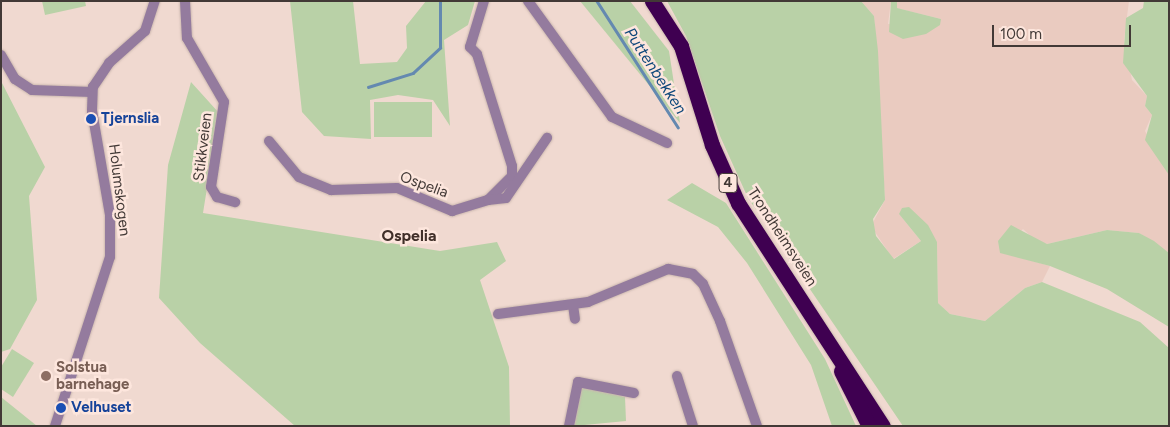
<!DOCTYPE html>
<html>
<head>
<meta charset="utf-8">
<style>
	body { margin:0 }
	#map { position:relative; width:1170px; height:427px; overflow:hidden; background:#f0d9d0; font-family:Figtree,sans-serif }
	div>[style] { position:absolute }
	.built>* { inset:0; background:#eacbc0 }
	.green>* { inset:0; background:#b9d1a7; transform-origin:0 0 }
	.stream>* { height:2.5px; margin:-1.25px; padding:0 1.25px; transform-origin:1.25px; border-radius:1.25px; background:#6489b0 }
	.roads { filter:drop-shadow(0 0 1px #cab6ae) drop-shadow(0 0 1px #cab6ae) }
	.street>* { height:10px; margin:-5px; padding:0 5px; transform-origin:5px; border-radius:5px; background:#947b9e }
	.highway>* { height:15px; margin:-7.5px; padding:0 7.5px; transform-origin:7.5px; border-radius:7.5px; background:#3f0051 }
	.dots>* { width:14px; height:14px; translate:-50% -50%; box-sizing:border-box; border:2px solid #fde6dd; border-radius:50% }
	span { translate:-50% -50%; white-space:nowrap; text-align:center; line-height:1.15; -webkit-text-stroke:5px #fde6dd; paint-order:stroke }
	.shield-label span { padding:1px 4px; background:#fde6dd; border:1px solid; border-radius:4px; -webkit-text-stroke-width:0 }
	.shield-label { font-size:14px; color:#423936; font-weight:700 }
	.transit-label { font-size:15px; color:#164399; font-weight:700 }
	.left { translate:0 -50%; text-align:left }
	.street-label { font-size:15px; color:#423936 }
	.education-label { font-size:15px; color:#785e54; font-weight:700 }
	.water-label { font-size:16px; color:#0f487b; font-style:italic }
	.neighbourhood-label { font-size:16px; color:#412f29; font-weight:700 }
	.frame { position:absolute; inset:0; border:2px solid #423936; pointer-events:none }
	.scale { position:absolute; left:992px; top:25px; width:139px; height:22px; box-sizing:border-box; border:2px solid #423936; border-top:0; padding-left:6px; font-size:15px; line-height:18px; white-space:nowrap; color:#423936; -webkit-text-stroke:4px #fde6dd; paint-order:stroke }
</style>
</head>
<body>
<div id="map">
	<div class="built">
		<div style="clip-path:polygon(861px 1px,891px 1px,888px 24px,941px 19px,896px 8px,897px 1px,1129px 1px,1124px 40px,1132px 80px,1147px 96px,1145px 106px,1152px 115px,1145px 131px,1169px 175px,1169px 253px,1139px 233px,1107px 230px,1047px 244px,1036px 241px,1023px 229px,1000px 252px,1050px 266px,1042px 282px,1025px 288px,985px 321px,950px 314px,938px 303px,937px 242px,899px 214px,921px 241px,893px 259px,871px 226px,885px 200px,874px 16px)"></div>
	</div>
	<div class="green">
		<div style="clip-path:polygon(42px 1px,85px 1px,86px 6px,45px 15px)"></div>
		<div style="clip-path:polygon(290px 1px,353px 1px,360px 64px,397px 62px,407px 48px,406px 26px,426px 1px,475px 1px,468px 25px,444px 40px,450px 126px,433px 100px,398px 95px,370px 100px,371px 139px,324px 136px,302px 112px)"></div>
		<div style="clip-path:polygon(580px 1px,630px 1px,669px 51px,680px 123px)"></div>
		<div style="clip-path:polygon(667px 1px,861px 1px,874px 16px,878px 51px,885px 200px,873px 219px,876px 236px,894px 259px,921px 241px,899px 214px,902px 208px,909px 207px,928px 225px,937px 242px,938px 303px,950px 314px,985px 321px,1025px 288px,1042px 282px,1140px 322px,1169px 348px,1169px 426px,903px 426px,748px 198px,720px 136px,686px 36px)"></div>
		<div style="clip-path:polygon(891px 1px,897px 1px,897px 8px,941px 19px,940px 25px,926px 34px,903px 39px,889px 32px)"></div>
		<div style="clip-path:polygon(1144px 1px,1169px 1px,1169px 175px,1145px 140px,1152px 115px,1145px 106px,1147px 96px,1123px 63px,1126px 18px,1143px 8px)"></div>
		<div style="clip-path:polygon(191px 82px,219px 113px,203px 213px,440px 251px,497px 242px,506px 261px,480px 280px,509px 367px,510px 426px,295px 426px,200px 343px,159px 298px,168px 165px)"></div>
		<div style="clip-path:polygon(2px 83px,45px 167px,29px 196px,37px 300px,10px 349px,1px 352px)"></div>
		<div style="left:374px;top:102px;width:58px;height:35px"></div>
		<div style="clip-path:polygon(692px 183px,726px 203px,825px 359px,856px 426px,832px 426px,811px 365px,747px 263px,718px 227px,667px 200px)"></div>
		<div style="clip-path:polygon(1011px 225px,1047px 244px,1107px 230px,1139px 233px,1154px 241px,1169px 253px,1169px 327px,1107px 289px,1050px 266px,1000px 253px,998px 241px)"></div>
		<div style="clip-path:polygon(12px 349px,34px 363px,13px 397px,1px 389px,1px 367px)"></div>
		<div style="clip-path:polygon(582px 386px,625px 397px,626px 421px,574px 426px)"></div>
		<div style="clip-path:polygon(1px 397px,37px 426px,1px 426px)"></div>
	</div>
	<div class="stream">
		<div style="left:597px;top:1px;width:150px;rotate:57.3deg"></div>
		<div style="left:368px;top:87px;width:47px;rotate:-17.3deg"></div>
		<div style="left:413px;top:73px;width:37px;rotate:-43deg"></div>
		<div style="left:440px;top:48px;width:47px;rotate:-90deg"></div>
	</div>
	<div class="roads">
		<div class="street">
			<div style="left:185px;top:1px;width:37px;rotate:87deg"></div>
			<div style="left:187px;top:38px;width:74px;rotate:60deg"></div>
			<div style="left:224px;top:102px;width:86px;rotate:98.7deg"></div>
			<div style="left:211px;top:187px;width:12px;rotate:59deg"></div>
			<div style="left:217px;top:197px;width:19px;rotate:16deg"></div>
			<div style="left:528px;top:1px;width:143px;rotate:54.1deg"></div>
			<div style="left:612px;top:117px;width:61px;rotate:25.3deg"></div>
			<div style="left:1px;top:55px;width:28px;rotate:60deg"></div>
			<div style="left:15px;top:79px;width:20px;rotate:33deg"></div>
			<div style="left:32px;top:90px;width:60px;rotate:1.9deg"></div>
			<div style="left:269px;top:141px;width:47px;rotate:50.2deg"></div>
			<div style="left:299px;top:177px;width:35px;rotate:22deg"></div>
			<div style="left:331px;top:190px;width:66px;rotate:-1.7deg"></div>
			<div style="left:397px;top:188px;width:60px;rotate:22.7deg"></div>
			<div style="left:452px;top:211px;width:38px;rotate:-17deg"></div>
			<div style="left:488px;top:200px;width:34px;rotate:-45deg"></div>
			<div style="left:512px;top:176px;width:10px;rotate:-90deg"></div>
			<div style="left:512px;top:166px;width:117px;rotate:-107.4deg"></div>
			<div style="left:477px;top:54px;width:10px;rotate:-135deg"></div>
			<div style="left:470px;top:47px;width:48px;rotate:-73.1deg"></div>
			<div style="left:488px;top:200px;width:18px;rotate:-6deg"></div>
			<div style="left:506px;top:198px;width:73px;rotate:-55.7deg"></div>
			<div style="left:573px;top:305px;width:14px;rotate:82deg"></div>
			<div style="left:498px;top:314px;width:91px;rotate:-7.6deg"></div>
			<div style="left:588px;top:302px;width:87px;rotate:-22.4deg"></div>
			<div style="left:668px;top:269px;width:25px;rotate:11deg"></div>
			<div style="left:693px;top:274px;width:14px;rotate:45deg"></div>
			<div style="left:703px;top:284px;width:41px;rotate:65.3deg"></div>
			<div style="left:720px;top:321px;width:111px;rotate:70.6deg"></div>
			<div style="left:677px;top:376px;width:52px;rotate:72.3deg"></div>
			<div style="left:55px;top:426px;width:178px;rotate:-72deg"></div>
			<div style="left:110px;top:257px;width:42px;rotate:-90deg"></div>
			<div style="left:110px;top:215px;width:106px;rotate:-99.8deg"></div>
			<div style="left:92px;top:111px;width:24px;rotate:-88deg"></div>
			<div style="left:93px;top:87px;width:29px;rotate:-56deg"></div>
			<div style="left:109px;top:63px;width:48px;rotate:-41.6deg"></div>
			<div style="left:145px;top:31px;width:32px;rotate:-72deg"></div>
			<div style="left:569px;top:426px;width:45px;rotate:-78.4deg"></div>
			<div style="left:578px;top:382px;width:57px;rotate:11.1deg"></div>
		</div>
		<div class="highway">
			<div style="left:652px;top:1px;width:54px;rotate:57.2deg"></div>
			<div style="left:681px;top:46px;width:104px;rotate:72.6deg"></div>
			<div style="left:712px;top:145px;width:64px;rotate:65.9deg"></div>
			<div style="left:738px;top:203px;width:266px;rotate:57deg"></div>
			<div style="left:841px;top:371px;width:62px;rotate:63deg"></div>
		</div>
	</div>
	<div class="dots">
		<div style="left:91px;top:119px;background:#1a4fb4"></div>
		<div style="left:46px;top:376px;background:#8d6e63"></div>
		<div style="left:61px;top:408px;background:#1a4fb4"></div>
	</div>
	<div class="shield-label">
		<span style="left:728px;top:183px">4</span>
	</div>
	<div class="transit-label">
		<span class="left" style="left:101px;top:119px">Tjernslia</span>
		<span class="left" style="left:71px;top:408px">Velhuset</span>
	</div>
	<div class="street-label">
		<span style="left:203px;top:147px;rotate:-83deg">Stikkveien</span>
		<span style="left:424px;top:185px;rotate:20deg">Ospelia</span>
		<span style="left:119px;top:190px;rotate:83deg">Holumskogen</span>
		<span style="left:782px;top:237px;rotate:57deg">Trondheimsveien</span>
	</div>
	<div class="education-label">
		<span class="left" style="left:56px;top:376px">Solstua<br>barnehage</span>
	</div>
	<div class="water-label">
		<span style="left:655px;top:71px;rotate:57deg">Puttenbekken</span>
	</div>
	<div class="neighbourhood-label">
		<span style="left:409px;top:236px">Ospelia</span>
	</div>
	<div class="frame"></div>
	<div class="scale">100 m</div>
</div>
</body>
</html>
